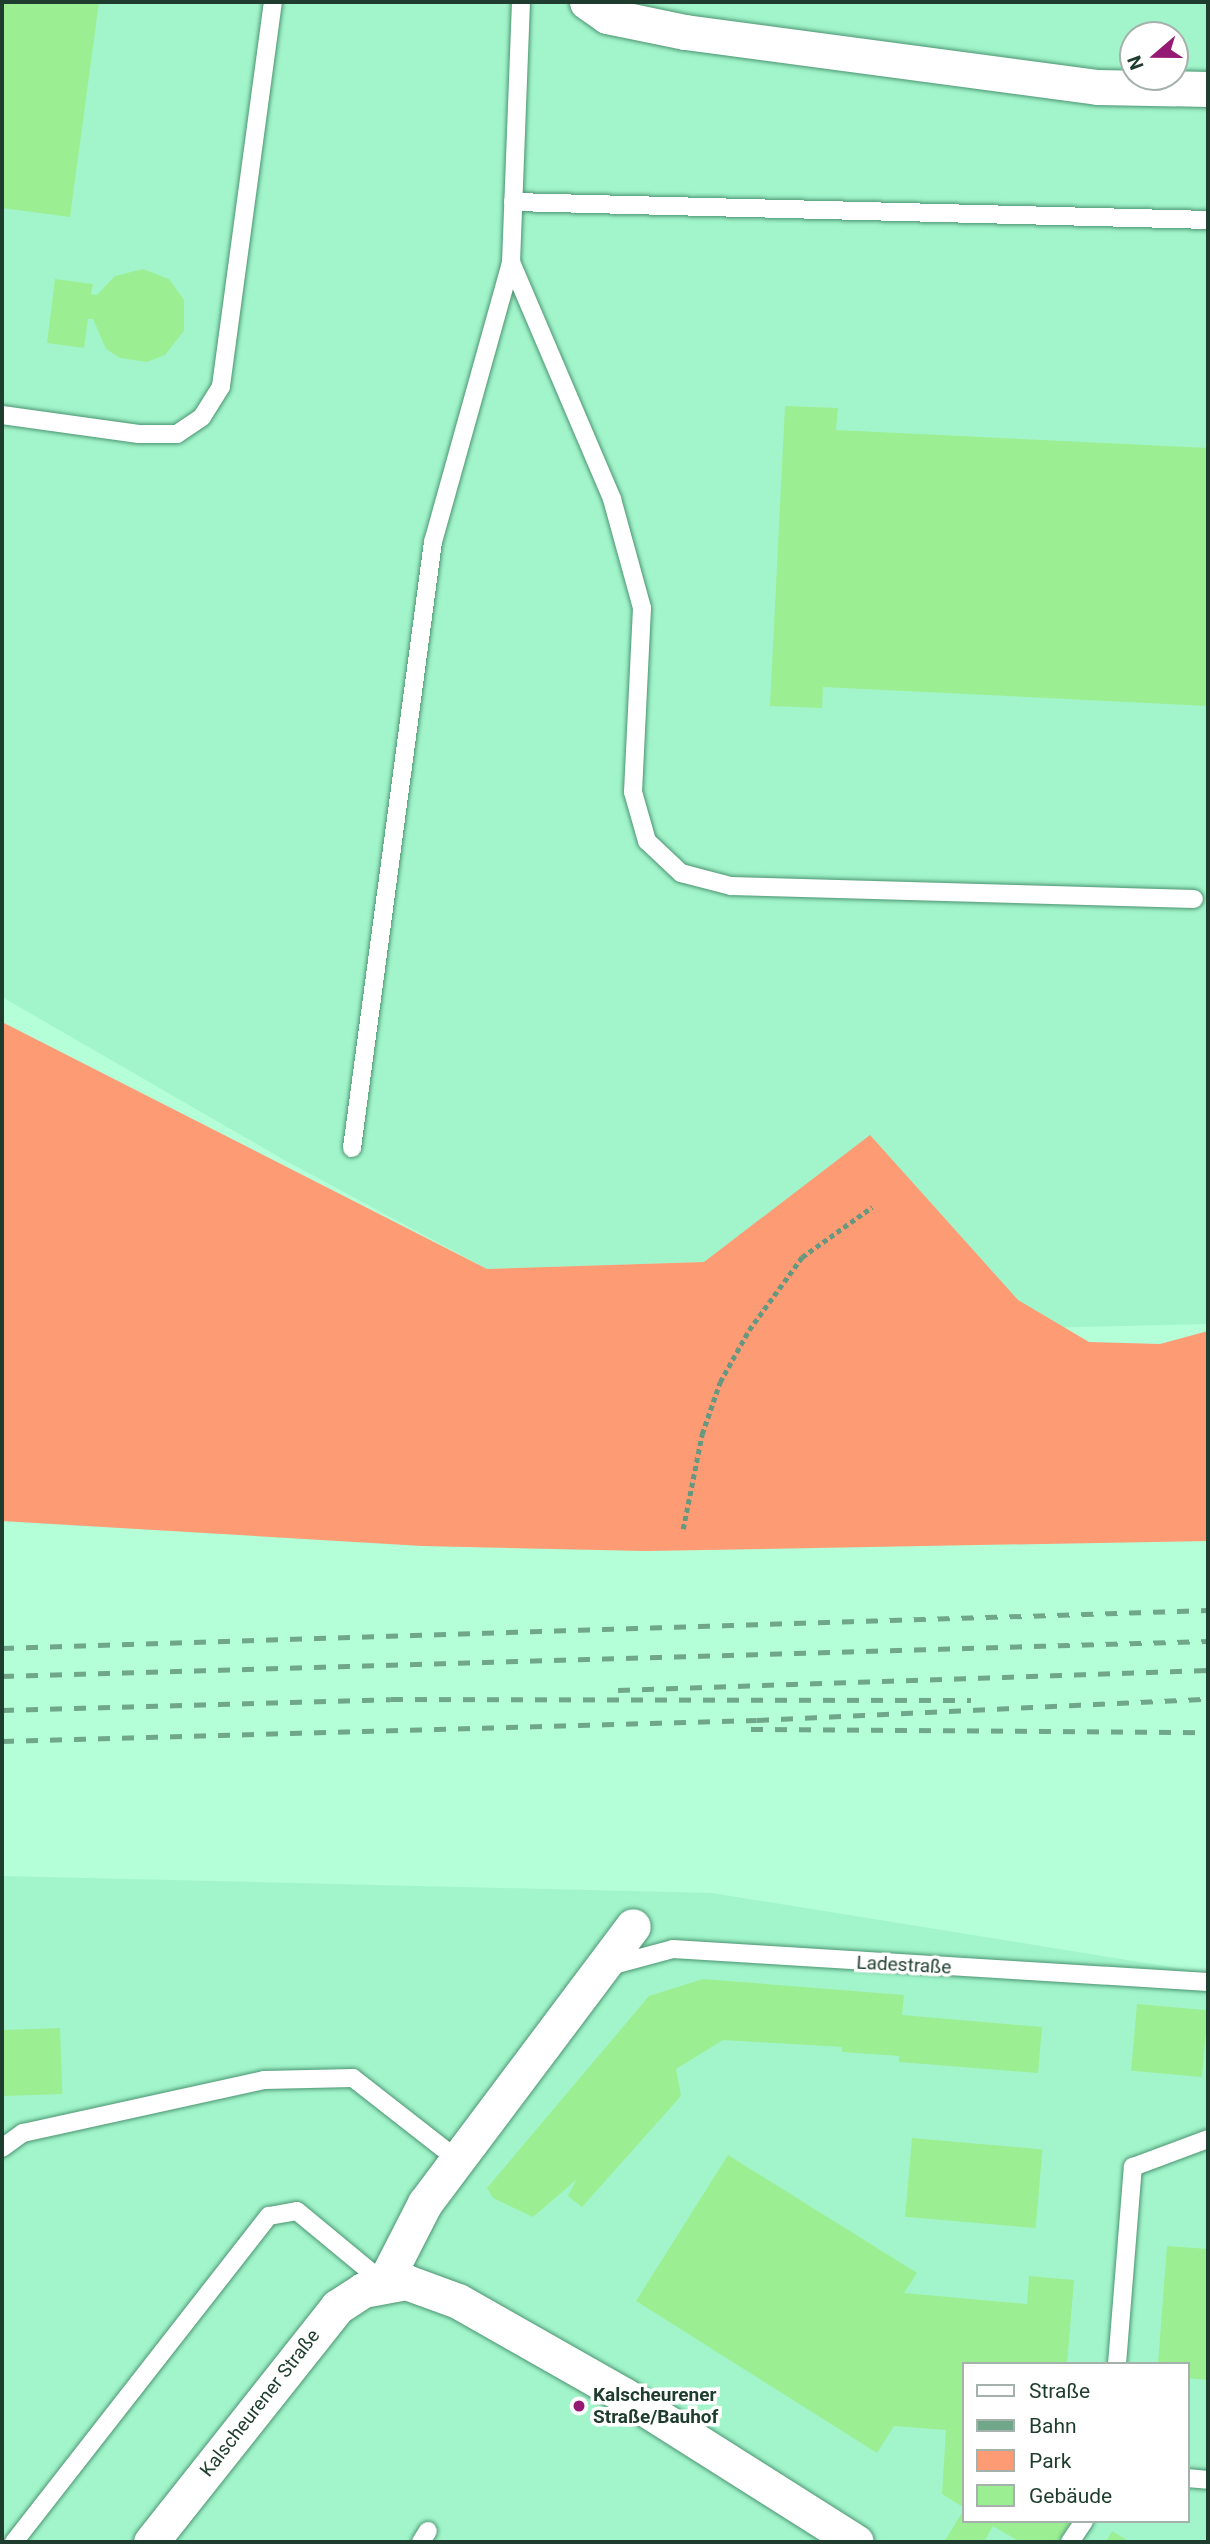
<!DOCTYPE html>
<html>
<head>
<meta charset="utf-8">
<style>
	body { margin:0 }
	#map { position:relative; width:1210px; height:2544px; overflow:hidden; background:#b4fed8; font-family:Roboto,sans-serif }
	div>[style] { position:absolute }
	.built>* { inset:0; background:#a2f5cb }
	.green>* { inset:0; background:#fd9b75 }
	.building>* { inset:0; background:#9cee92; transform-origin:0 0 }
	.path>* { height:4.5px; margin-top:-2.25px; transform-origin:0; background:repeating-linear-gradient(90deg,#66987f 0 5px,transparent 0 8.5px) }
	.roads { filter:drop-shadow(0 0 2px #4c9472) drop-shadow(0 0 2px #4c9472) }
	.lane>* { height:18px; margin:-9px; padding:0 9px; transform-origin:9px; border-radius:9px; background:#fff }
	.street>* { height:35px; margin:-17.5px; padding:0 17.5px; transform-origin:17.5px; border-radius:17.5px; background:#fff }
	.rail>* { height:5px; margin-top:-2.5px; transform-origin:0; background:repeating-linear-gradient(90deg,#70a68a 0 12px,transparent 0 24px) }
	.dots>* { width:19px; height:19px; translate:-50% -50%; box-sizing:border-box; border:4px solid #fff; border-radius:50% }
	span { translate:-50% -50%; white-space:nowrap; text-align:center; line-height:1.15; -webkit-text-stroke:7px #fff; paint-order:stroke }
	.street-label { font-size:19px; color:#1f3d2e }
	.poi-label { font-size:19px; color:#1f3d2e; font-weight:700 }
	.left { translate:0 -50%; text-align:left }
	.frame { position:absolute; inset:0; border:4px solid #1f3d2e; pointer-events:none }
	.legend { position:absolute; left:962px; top:2362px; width:228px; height:161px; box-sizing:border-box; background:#fff; border:2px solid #a5b1ab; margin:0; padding:9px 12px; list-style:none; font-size:21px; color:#1f3d2e }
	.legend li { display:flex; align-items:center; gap:14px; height:35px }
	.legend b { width:35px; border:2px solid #a5b1ab }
	.north { position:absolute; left:1119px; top:21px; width:70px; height:70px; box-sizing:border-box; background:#fff; border:2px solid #a5b1ab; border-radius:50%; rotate:250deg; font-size:19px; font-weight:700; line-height:28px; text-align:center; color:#1f3d2e }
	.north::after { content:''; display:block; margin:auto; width:24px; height:32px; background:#951a74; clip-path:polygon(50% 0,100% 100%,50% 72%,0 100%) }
</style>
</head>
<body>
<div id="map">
	<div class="built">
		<div style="clip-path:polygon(evenodd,2px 2px,1208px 2px,1208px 1324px,833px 1333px,704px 1262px,487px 1269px,286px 1161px,2px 997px,2px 2px,1133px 35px,1175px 35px,1175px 77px,1133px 77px,1133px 35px)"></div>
		<div style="clip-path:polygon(evenodd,2px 1876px,712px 1893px,1208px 1973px,1208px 2542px,2px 2542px,2px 1876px,963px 2364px,1187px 2364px,1187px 2521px,963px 2521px,963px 2364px)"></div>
	</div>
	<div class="green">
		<div style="clip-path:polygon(2px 1022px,487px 1269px,704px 1262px,870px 1135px,1018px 1300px,1089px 1342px,1160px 1344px,1208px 1331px,1208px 1541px,645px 1551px,422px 1546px,2px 1521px)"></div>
	</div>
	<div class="building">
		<div style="clip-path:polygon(2px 2px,99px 2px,70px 217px,2px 208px)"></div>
		<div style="clip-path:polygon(143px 269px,169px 279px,184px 300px,184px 331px,165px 355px,147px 362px,120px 358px,106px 349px,93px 319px,88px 319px,84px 348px,47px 343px,55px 279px,93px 284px,91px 294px,97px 295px,115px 276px)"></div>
		<div style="clip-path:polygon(785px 406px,838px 408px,836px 430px,1208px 448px,1208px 706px,823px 687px,822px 708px,770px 706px)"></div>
		<div style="clip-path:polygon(703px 1979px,904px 1995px,902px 2015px,1042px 2027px,1038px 2073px,899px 2062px,899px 2056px,842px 2052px,842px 2047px,723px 2040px,676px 2069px,681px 2096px,582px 2207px,568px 2196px,576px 2180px,533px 2217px,493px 2198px,487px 2188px,649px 1996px)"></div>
		<div style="left:1137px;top:2004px;width:71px;height:67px;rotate:5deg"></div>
		<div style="left:60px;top:2028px;width:66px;height:58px;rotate:88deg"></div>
		<div style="left:912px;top:2138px;width:131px;height:79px;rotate:5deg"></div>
		<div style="clip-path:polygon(728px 2155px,917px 2273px,904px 2293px,1027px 2304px,1029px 2276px,1074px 2280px,1067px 2364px,963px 2364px,963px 2507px,942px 2494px,946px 2430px,894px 2426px,877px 2453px,636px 2301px)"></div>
		<div style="clip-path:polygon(1167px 2246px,1208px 2249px,1208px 2380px,1187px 2378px,1187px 2364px,1158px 2364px)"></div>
		<div style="clip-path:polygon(963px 2511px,963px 2521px,1071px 2521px,1058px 2542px,1020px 2542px,993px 2526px,984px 2542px,944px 2542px)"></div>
		<div style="clip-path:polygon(1112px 2531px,1130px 2542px,1106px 2542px)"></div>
	</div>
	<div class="path">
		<div style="left:683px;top:1529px;width:97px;rotate:-78.7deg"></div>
		<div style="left:702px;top:1434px;width:55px;rotate:-70.9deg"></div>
		<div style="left:720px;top:1382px;width:60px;rotate:-60.9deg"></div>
		<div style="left:749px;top:1330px;width:90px;rotate:-54deg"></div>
		<div style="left:802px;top:1257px;width:86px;rotate:-35.5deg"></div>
	</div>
	<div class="roads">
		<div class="lane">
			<div style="left:521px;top:2px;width:260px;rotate:92.2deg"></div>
			<div style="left:511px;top:262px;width:258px;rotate:66.9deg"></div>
			<div style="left:612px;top:499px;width:113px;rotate:74.6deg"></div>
			<div style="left:642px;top:608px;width:184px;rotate:92.8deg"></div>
			<div style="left:633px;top:792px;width:51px;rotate:74.1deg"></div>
			<div style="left:647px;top:841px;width:47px;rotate:43.3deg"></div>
			<div style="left:681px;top:873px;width:52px;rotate:14.6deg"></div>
			<div style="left:731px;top:886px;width:463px;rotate:1.6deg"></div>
			<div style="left:513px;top:202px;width:695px;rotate:1.48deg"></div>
			<div style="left:2px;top:415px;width:138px;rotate:7.9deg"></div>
			<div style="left:139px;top:434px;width:38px"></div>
			<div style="left:177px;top:434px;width:30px;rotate:-34deg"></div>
			<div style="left:202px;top:417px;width:36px;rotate:-58deg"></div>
			<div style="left:221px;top:386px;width:388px;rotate:-82.3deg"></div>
			<div style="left:352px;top:1148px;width:611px;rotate:-82.39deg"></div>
			<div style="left:433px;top:542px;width:291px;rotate:-74.4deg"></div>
			<div style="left:606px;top:1967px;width:69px;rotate:-15deg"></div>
			<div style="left:673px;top:1949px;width:536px;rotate:3.53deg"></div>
			<div style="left:2px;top:2148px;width:26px;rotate:-36deg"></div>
			<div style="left:23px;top:2133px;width:247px;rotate:-12.4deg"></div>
			<div style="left:264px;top:2080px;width:89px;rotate:-1.3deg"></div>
			<div style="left:353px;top:2078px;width:133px;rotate:38deg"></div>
			<div style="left:1117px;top:2364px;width:198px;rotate:-85.4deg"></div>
			<div style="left:1133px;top:2167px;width:80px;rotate:-20.5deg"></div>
			<div style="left:1187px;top:2478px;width:21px;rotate:5deg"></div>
			<div style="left:14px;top:2542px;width:414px;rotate:-52deg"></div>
			<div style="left:269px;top:2216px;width:28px;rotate:-10deg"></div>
			<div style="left:297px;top:2211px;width:113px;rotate:39.6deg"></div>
			<div style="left:421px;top:2542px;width:13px;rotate:-58deg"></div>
			<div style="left:1070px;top:2542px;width:25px;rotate:-56deg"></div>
		</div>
		<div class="street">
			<div style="left:587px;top:2px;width:24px;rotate:35deg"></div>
			<div style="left:607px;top:16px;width:80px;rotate:11.6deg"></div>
			<div style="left:685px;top:32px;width:416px;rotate:7.6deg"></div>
			<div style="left:1097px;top:87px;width:111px;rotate:1deg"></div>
			<div style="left:384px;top:2283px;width:90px;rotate:-62.9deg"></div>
			<div style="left:425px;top:2203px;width:346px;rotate:-53.1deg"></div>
			<div style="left:151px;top:2542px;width:300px;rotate:-51.6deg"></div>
			<div style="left:337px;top:2307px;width:31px;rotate:-33deg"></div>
			<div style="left:363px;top:2290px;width:44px;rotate:-10.5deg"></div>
			<div style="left:406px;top:2282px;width:55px;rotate:20.1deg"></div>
			<div style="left:458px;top:2301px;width:192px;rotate:29.6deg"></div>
			<div style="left:625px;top:2396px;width:273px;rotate:32.3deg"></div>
		</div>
	</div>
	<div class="rail">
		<div style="left:2px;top:1648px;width:1207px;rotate:-1.8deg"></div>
		<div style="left:2px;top:1676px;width:1207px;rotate:-1.66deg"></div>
		<div style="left:618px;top:1690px;width:590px;rotate:-1.94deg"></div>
		<div style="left:2px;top:1710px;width:389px;rotate:-1.6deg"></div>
		<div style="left:391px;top:1699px;width:580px;rotate:0.1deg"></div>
		<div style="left:751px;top:1729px;width:457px;rotate:0.4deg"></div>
		<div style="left:2px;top:1741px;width:755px;rotate:-1.59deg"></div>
		<div style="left:757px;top:1720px;width:451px;rotate:-2.7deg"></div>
	</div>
	<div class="dots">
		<div style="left:579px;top:2406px;background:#951a74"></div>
	</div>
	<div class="street-label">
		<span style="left:904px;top:1965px;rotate:3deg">Ladestraße</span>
		<span style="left:260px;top:2403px;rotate:-52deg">Kalscheurener Straße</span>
	</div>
	<div class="poi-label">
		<span class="left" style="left:593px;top:2406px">Kalscheurener<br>Straße/Bauhof</span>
	</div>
	<div class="frame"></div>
	<ul class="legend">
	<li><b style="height:9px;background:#fff"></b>Straße</li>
	<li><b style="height:9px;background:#70a68a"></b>Bahn</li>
	<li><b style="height:19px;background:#fd9b75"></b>Park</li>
	<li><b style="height:19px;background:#9cee92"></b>Gebäude</li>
	</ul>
	<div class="north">N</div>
</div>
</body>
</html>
